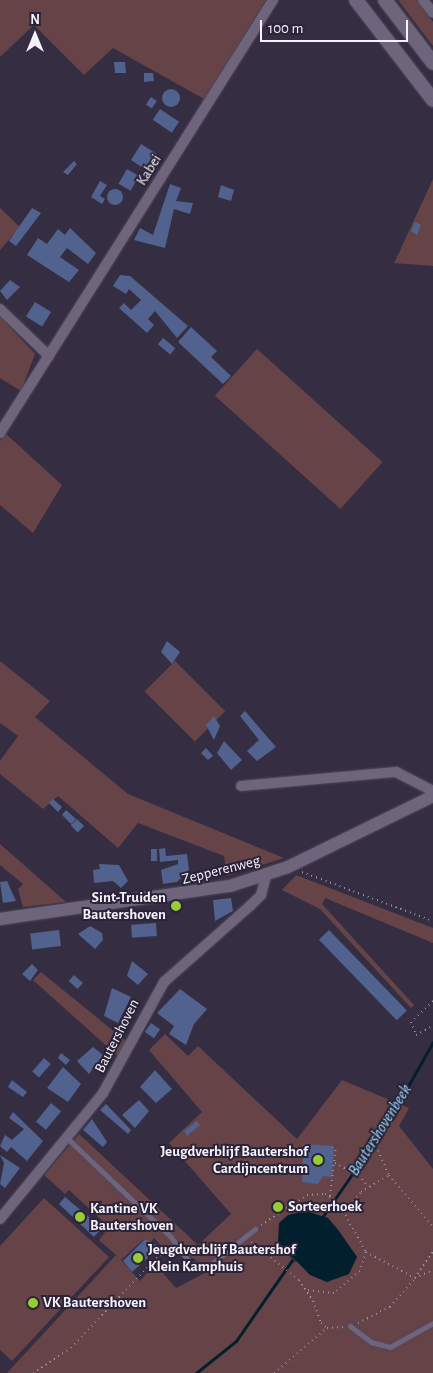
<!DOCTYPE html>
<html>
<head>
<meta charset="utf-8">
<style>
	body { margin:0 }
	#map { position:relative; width:433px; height:1373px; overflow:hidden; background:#352d42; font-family:"Alegreya Sans",sans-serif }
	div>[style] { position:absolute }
	.green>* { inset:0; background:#664347; transform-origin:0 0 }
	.water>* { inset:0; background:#021f2d }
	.stream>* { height:3px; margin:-1.5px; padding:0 1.5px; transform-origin:1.5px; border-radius:1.5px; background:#021f2d }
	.building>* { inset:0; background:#50628d; transform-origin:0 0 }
	.round { border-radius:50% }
	.path>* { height:2px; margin-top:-1px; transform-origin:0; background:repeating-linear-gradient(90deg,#9892a2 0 1px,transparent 0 5px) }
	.roads { filter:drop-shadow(0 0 1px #514a5b) drop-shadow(0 0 1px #514a5b) }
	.service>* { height:5px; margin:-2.5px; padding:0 2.5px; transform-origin:2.5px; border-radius:2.5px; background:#6e657d }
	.minor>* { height:10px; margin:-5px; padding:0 5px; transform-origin:5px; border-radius:5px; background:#6e657d }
	.tertiary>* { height:12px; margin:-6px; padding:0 6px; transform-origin:6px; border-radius:6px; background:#6e657d }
	.secondary>* { height:14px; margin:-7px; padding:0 7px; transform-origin:7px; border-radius:7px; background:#6e657d }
	.dots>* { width:14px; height:14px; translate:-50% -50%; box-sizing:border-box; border:2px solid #2b2337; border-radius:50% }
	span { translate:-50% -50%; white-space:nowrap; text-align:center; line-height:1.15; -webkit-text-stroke:4px #2b2337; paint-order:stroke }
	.street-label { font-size:15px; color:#f6f2fd }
	.poi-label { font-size:15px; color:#f6f2fd; font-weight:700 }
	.right { translate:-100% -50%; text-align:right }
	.left { translate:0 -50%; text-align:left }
	.water-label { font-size:16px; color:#97d9fb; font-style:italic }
	.north { position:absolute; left:10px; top:10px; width:50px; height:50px; -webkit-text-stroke:4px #2b2337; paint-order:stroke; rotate:0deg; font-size:14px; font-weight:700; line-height:20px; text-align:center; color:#f6f2fd }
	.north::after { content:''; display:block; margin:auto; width:18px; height:22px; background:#f6f2fd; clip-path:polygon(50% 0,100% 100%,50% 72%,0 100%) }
	.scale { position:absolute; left:260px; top:20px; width:148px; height:22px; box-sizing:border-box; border:2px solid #f6f2fd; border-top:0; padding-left:6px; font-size:15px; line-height:18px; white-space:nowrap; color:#f6f2fd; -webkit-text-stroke:4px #2b2337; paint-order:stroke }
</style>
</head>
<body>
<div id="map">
	<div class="green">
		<div style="clip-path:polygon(0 0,266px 0,204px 99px,113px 48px,84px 75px,34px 25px,0 57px)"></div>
		<div style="clip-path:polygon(398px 0,417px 0,433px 22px,433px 46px)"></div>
		<div style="clip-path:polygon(433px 179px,433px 266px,394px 263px,397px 257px)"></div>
		<div style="clip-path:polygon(0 208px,20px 227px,0 250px)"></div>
		<div style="clip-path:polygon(0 316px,35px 354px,21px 391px,0 378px)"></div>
		<div style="left:257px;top:349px;width:169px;height:63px;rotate:42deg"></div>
		<div style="clip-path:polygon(5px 433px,62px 485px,33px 533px,0 505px,0 441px)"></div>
		<div style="clip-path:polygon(0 661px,50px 701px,35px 717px,128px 794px,284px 858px,227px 876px,224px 856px,138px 823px,118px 848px,58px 796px,43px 809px,0 774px,0 761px,18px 736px,0 723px)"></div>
		<div style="left:175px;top:661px;width:71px;height:43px;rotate:45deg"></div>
		<div style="clip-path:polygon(0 844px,66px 902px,23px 907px,18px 889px,23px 884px,0 865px)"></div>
		<div style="clip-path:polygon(296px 875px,433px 928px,433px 943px,325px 898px,322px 904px,414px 1005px,411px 1008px,320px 909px,282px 890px)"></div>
		<div style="clip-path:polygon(41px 972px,127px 1042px,120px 1058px,33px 980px)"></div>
		<div style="clip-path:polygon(evenodd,165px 1034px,188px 1056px,198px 1046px,297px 1139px,342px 1080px,409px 1108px,399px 1126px,433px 1169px,433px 1373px,7px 1373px,116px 1255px,99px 1240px,109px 1227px,69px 1190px,65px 1194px,44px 1175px,79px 1134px,198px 1245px,231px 1214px,169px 1143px,202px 1112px,149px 1050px,165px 1034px,317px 1215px,328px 1218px,357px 1257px,294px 1262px,278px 1242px,317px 1215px,165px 1034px,154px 1238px,168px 1253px,172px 1245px,204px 1265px,205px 1273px,176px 1288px,155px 1264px,140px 1281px,121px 1260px,144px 1239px,150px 1243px,154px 1238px)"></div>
		<div style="clip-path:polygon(44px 1198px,109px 1257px,12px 1361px,0 1350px,0 1246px)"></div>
	</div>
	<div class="water">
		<div style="clip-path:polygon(306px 1211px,328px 1218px,339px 1231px,357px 1257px,349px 1274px,327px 1282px,310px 1275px,278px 1242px,279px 1223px,288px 1215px)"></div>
	</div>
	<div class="stream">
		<div style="left:323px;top:1216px;width:111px;rotate:-55.3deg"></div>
		<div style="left:386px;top:1125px;width:95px;rotate:-60.5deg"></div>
		<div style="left:196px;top:1373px;width:51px;rotate:-38.7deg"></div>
		<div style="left:236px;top:1341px;width:98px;rotate:-55.3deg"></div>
	</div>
	<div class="building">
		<div style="clip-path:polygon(114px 62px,125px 62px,126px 73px,115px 73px)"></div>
		<div style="clip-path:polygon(144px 73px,153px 73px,154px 81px,144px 82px)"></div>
		<div class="round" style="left:162px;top:89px;width:18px;height:18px"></div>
		<div style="left:151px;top:97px;width:7px;height:9px;rotate:34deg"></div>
		<div style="left:160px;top:109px;width:23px;height:13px;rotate:34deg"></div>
		<div style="clip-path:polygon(141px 144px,157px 154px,143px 168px,131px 160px)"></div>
		<div style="clip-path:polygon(74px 161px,77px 164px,68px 175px,63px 172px)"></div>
		<div style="left:127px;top:169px;width:14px;height:17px;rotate:30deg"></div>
		<div style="clip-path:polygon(100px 181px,107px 185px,100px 196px,105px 199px,102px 204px,91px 197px)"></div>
		<div style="clip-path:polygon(170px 184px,181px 188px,176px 201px,193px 203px,190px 214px,174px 209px,165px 248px,134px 240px,140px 228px,153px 235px)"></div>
		<div style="clip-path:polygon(221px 185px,234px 190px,231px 201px,218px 197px)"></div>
		<div class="round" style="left:107px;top:189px;width:16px;height:16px"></div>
		<div style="clip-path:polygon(32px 208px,41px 213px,16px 246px,9px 241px)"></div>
		<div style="clip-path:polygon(415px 222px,421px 225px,417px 235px,411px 231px)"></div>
		<div style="clip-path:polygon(70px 228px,96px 253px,88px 264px,67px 248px,60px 257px,79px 270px,69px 282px,27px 255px,38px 238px,47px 244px,58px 229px,65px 235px)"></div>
		<div style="clip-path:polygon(120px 275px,130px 276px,188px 326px,177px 338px,155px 311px,148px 319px,154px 325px,147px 333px,119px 308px,124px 303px,131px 310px,141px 300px,129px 289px,126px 294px,113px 286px)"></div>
		<div style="clip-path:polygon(10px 280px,20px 287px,7px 300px,0 291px)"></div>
		<div style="left:35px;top:302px;width:19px;height:17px;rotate:32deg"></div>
		<div style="clip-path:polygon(191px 327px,217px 351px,211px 357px,231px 376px,223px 384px,178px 342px)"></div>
		<div style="left:163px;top:338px;width:16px;height:8px;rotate:40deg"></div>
		<div style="clip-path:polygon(167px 641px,180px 652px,172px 664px,161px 652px)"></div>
		<div style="clip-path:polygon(245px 711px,276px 747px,257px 761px,247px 751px,259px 740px,240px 716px)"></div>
		<div style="clip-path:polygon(214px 716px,220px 726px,214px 740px,206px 725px)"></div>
		<div style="clip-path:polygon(224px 741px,242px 760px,231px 770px,217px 753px)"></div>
		<div style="clip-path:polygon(206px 748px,213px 756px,208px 760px,201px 753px)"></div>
		<div style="clip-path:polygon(53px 799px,62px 807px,58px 812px,49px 803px)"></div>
		<div style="clip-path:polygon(66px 810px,76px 819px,71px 824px,62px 815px)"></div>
		<div style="left:77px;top:819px;width:10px;height:9px;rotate:45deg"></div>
		<div style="clip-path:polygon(165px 848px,166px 856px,187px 854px,189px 870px,177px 882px,163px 884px,161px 870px,178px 864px,178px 860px,160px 862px,159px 849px)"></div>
		<div style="left:151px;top:849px;width:6px;height:12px"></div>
		<div style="clip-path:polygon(99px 864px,119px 865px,128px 881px,121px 888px,113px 881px,94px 883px,93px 870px,100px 869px)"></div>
		<div style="clip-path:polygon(7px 881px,16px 901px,3px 903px,0 882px)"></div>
		<div style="clip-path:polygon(231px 898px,233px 911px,215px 921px,213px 900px)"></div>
		<div style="left:156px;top:923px;width:13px;height:25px;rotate:86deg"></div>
		<div style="clip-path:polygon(90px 926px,102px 933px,103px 940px,95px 949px,78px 934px)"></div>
		<div style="left:59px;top:930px;width:16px;height:29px;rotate:83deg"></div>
		<div style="left:329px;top:930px;width:112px;height:14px;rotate:46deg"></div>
		<div style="clip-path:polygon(132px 961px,148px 974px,138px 985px,127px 976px)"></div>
		<div style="clip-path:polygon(32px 964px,38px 970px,30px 981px,22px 974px)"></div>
		<div style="left:74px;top:975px;width:12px;height:8px;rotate:42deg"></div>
		<div style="clip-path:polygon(112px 988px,131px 997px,118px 1023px,104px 1016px)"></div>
		<div style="clip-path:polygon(180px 989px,207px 1009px,194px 1024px,186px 1045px,169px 1034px,174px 1026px,157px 1013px)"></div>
		<div style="left:151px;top:1023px;width:11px;height:11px;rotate:34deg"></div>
		<div style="clip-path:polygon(93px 1047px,103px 1055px,89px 1074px,77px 1061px)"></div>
		<div style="clip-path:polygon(61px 1053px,70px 1060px,66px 1065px,58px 1058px)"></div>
		<div style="left:44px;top:1058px;width:9px;height:18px;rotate:41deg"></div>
		<div style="clip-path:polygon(63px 1067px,81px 1084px,68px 1102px,47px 1088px)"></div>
		<div style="clip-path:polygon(155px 1070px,172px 1089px,156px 1103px,140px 1087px)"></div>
		<div style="clip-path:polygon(12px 1080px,27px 1092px,23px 1097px,8px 1087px)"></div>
		<div style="clip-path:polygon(139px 1100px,149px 1111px,135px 1128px,122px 1115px)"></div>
		<div style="left:51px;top:1103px;width:13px;height:24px;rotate:39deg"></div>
		<div style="clip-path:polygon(106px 1104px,131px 1130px,128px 1134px,100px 1110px)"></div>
		<div style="clip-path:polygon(13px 1112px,43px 1141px,27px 1161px,11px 1147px,7px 1152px,0 1146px,5px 1135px,12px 1140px,24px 1129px,9px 1118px)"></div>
		<div style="clip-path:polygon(92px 1119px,107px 1142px,103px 1147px,83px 1130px)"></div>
		<div style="clip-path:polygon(197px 1121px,200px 1125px,187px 1136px,184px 1131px)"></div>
		<div style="clip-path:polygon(303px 1144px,334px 1146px,332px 1177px,323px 1176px,318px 1184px,302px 1182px)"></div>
		<div style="clip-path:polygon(0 1155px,20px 1168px,5px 1188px,0 1184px,4px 1163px)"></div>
		<div style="clip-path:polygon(65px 1197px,102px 1228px,94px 1237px,59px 1204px)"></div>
		<div style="clip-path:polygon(145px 1239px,160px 1247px,132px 1272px,123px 1261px)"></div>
	</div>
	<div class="path">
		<div style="left:302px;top:872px;width:140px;rotate:20.5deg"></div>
		<div style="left:433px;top:1001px;width:30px;rotate:136deg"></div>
		<div style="left:411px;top:1022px;width:14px;rotate:69deg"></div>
		<div style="left:416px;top:1035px;width:19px;rotate:-28deg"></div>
		<div style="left:376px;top:1146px;width:32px;rotate:66deg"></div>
		<div style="left:389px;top:1175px;width:68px;rotate:49.8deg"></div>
		<div style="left:335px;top:1163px;width:27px;rotate:27deg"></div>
		<div style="left:359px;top:1175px;width:14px;rotate:51deg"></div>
		<div style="left:330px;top:1196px;width:50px;rotate:-83.2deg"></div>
		<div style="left:344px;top:1213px;width:27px;rotate:-51deg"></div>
		<div style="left:361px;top:1192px;width:33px;rotate:-31deg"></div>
		<div style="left:261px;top:1225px;width:55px;rotate:-33.1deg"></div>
		<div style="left:307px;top:1195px;width:18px;rotate:-3deg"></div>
		<div style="left:325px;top:1194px;width:15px;rotate:32deg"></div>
		<div style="left:338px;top:1202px;width:57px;rotate:60.8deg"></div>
		<div style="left:366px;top:1252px;width:20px;rotate:108deg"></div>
		<div style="left:360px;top:1271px;width:34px;rotate:140deg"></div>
		<div style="left:334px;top:1293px;width:29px;rotate:-174deg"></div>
		<div style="left:251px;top:1242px;width:61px;rotate:38.4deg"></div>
		<div style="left:299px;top:1280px;width:25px;rotate:56deg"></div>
		<div style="left:313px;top:1301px;width:23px;rotate:70deg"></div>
		<div style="left:321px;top:1323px;width:8px;rotate:40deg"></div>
		<div style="left:327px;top:1328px;width:17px;rotate:-3deg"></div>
		<div style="left:366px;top:1252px;width:55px;rotate:28deg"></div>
		<div style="left:415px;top:1278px;width:32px;rotate:-56deg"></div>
		<div style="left:358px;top:1323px;width:36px;rotate:-27deg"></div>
		<div style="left:390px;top:1307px;width:38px;rotate:-49deg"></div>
		<div style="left:415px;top:1278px;width:20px;rotate:-24deg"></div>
		<div style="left:33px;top:1373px;width:45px;rotate:-33.3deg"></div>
		<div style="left:71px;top:1348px;width:124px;rotate:-46.6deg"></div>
		<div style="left:156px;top:1258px;width:18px;rotate:-29deg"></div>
		<div style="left:274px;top:1373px;width:70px;rotate:-40.3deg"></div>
	</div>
	<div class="roads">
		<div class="service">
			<div style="left:67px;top:1138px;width:142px;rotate:43.6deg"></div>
			<div style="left:170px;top:1236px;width:35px;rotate:53deg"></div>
			<div style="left:191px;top:1264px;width:19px;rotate:3deg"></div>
			<div style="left:210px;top:1265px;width:58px;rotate:-38.7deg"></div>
			<div style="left:350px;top:1326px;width:26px;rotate:37deg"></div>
			<div style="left:371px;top:1342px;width:20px;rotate:15deg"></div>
			<div style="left:390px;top:1347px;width:49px;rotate:-29.2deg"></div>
		</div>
		<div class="minor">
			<div style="left:423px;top:0;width:16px;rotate:52deg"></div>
			<div style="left:0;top:309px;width:68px;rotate:43.8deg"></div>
			<div style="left:0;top:433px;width:512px;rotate:-57.77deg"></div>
			<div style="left:241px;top:786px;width:156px;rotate:-5.2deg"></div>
			<div style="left:396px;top:772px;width:42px;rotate:27.2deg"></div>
			<div style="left:0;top:1219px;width:163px;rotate:-50.7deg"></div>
			<div style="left:103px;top:1093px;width:127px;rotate:-61.2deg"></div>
			<div style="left:164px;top:982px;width:115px;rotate:-41.5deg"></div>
			<div style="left:250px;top:906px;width:16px;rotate:-45deg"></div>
			<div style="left:261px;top:895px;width:20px;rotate:-75deg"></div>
		</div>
		<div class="tertiary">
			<div style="left:0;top:919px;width:232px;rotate:-8.2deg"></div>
			<div style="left:230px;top:886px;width:61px;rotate:-18.1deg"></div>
			<div style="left:288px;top:867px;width:161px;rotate:-26.1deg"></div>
		</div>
		<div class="secondary">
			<div style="left:356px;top:0;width:126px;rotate:52.4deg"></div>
			<div style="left:385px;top:0;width:79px;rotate:52.7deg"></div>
		</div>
	</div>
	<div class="dots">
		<div style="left:176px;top:906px;background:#97cc38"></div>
		<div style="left:318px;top:1160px;background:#97cc38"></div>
		<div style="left:278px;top:1207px;background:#97cc38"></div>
		<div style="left:80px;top:1217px;background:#97cc38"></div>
		<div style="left:138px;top:1258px;background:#97cc38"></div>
		<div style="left:33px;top:1303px;background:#97cc38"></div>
	</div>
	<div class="street-label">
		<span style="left:149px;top:170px;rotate:-58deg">Kabei</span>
		<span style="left:221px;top:870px;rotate:-14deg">Zepperenweg</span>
		<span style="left:117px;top:1036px;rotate:-63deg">Bautershoven</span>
	</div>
	<div class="poi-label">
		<span class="right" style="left:166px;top:906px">Sint-Truiden<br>Bautershoven</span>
		<span class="right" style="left:308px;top:1160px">Jeugdverblijf Bautershof<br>Cardijncentrum</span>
		<span class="left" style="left:288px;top:1207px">Sorteerhoek</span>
		<span class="left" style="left:90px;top:1217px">Kantine VK<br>Bautershoven</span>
		<span class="left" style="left:148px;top:1258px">Jeugdverblijf Bautershof<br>Klein Kamphuis</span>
		<span class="left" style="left:43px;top:1303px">VK Bautershoven</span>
	</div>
	<div class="water-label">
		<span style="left:380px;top:1130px;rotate:-58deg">Bautershovenbeek</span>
	</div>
	<div class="north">N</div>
	<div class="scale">100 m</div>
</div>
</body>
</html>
